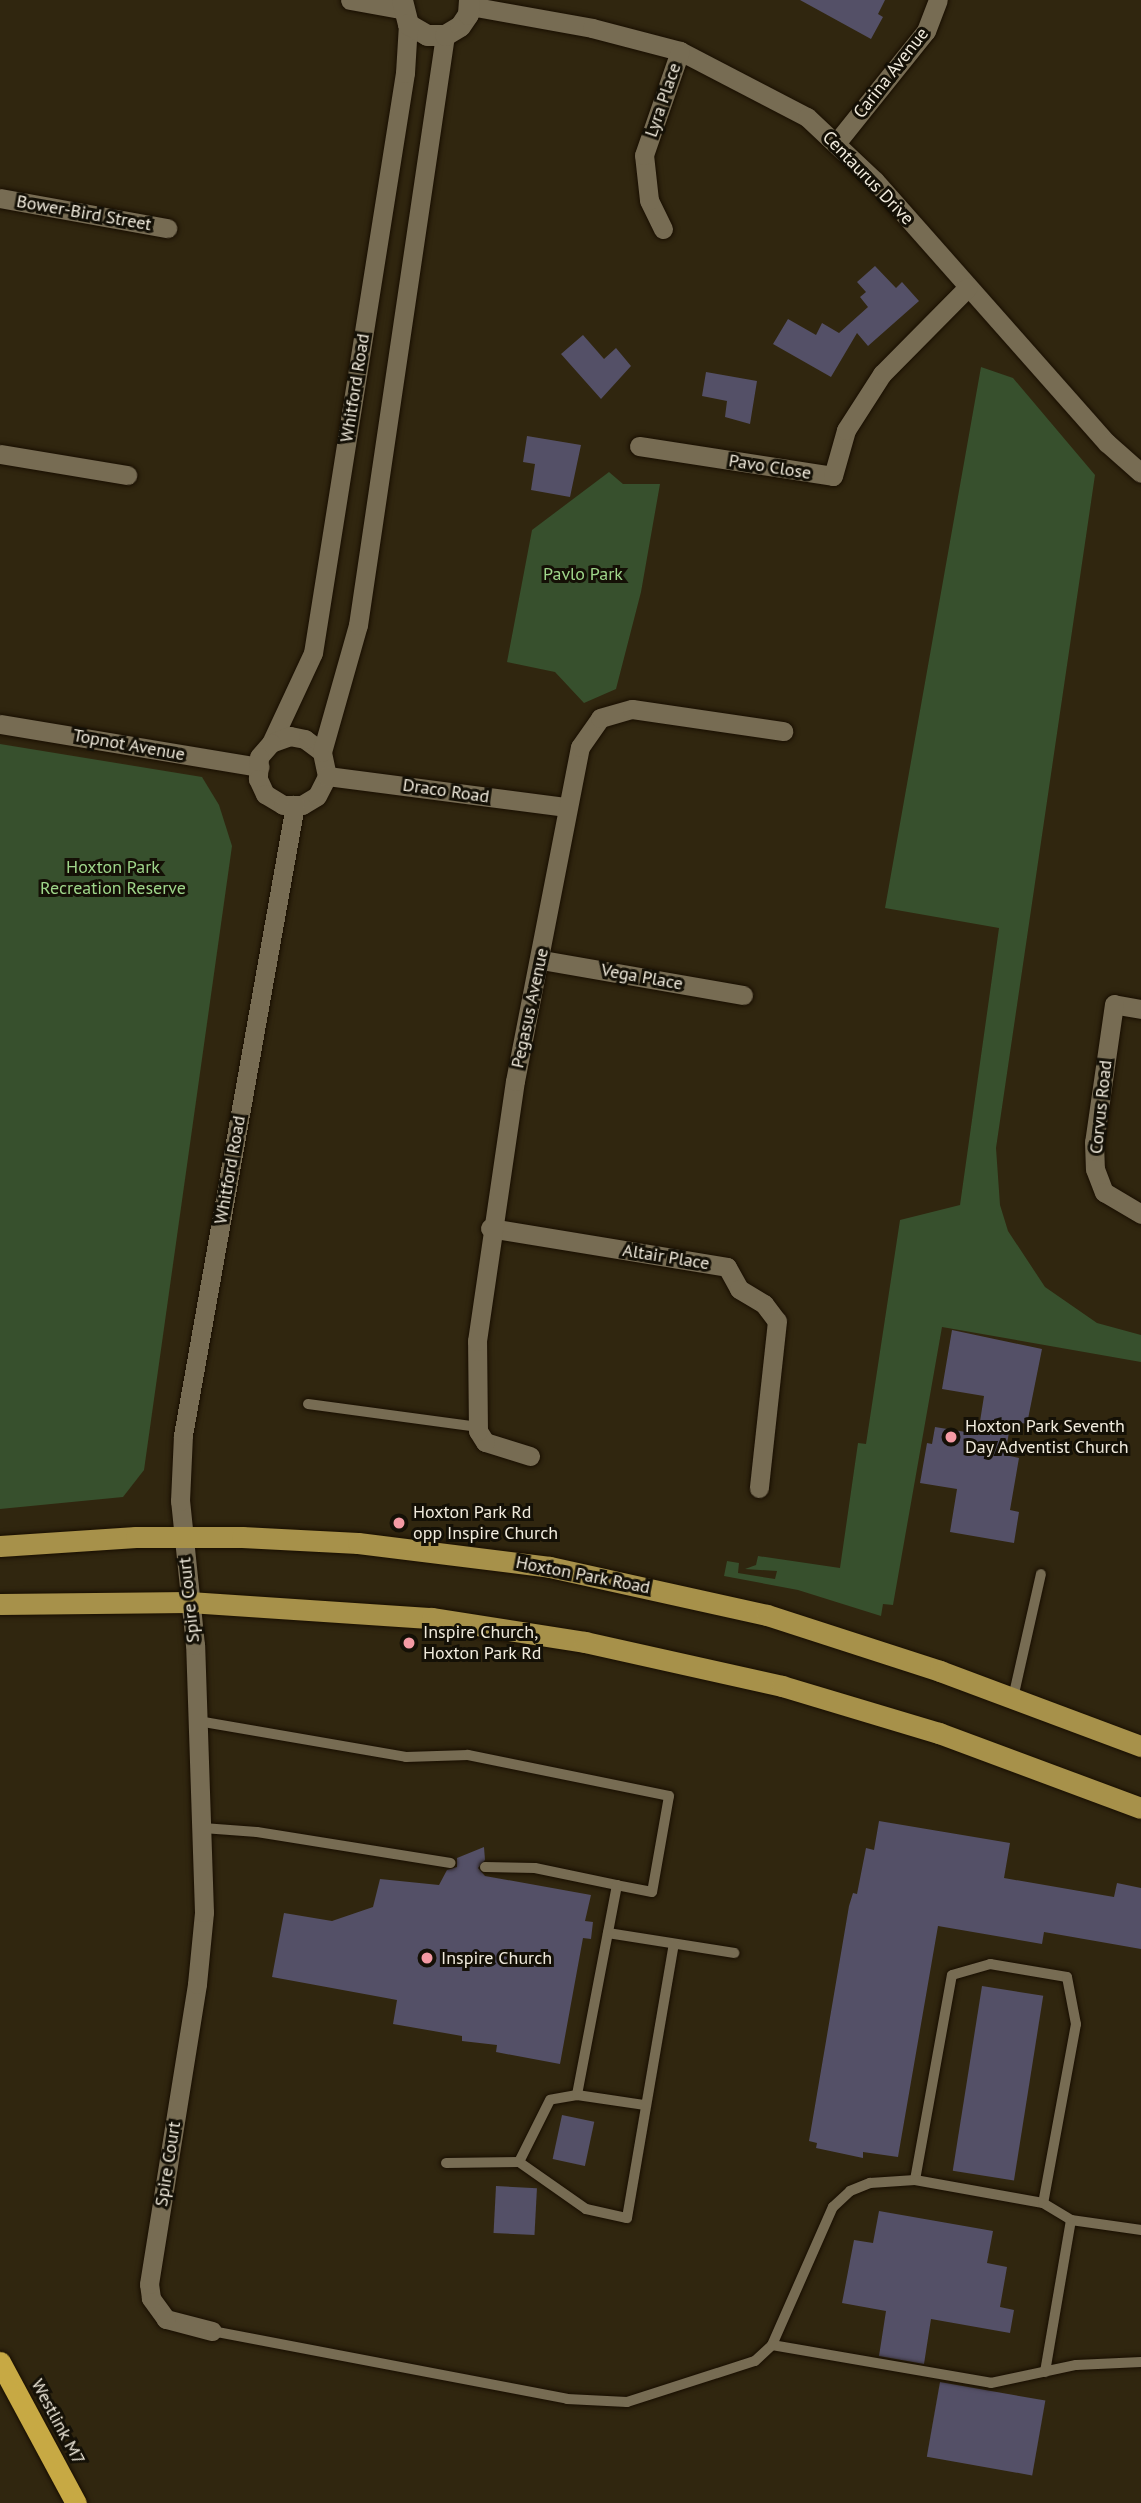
<!DOCTYPE html>
<html>
<head>
<meta charset="utf-8">
<style>
	body { margin:0 }
	#map { position:relative; width:1141px; height:2503px; overflow:hidden; background:#30260f; font-family:"PT Sans",sans-serif }
	div>[style] { position:absolute }
	.green>* { inset:0; background:#37502d }
	.building>* { inset:0; background:#545067; transform-origin:0 0 }
	.roads { filter:drop-shadow(0 0 2px #180e00) drop-shadow(0 0 2px #180e00) }
	.lane>* { height:10px; margin:-5px; padding:0 5px; transform-origin:5px; border-radius:5px; background:#776c53 }
	.street>* { height:19px; margin:-9.5px; padding:0 9.5px; transform-origin:9.5px; border-radius:9.5px; background:#776c53 }
	.secondary>* { height:21px; margin:-10.5px; padding:0 10.5px; transform-origin:10.5px; border-radius:10.5px; background:#776c53 }
	.primary>* { height:21px; margin:-10.5px; padding:0 10.5px; transform-origin:10.5px; border-radius:10.5px; background:#a7914a }
	.highway>* { height:21px; margin:-10.5px; padding:0 10.5px; transform-origin:10.5px; border-radius:10.5px; background:#c7a944 }
	.dots>* { width:19px; height:19px; translate:-50% -50%; box-sizing:border-box; border:4px solid #141006; border-radius:50% }
	span { translate:-50% -50%; white-space:nowrap; text-align:center; line-height:1.15; -webkit-text-stroke:6px #141006; paint-order:stroke }
	.street-label { font-size:18px; color:#f1ebdd }
	.park-label { font-size:18px; color:#9fd68a }
	.poi-label { font-size:18px; color:#f1ebdd }
	.left { translate:0 -50%; text-align:left }
</style>
</head>
<body>
<div id="map">
	<div class="green">
		<div style="clip-path:polygon(981px 367px,1013px 378px,1095px 475px,996px 1148px,1000px 1205px,1008px 1231px,1045px 1287px,1097px 1323px,1141px 1335px,1141px 1362px,942px 1327px,893px 1605px,883px 1604px,881px 1616px,798px 1590px,724px 1576px,727px 1561px,739px 1563px,738px 1573px,775px 1579px,777px 1571px,745px 1569px,756px 1565px,758px 1556px,840px 1568px,858px 1443px,866px 1444px,900px 1220px,960px 1205px,999px 928px,885px 908px)"></div>
		<div style="clip-path:polygon(609px 472px,623px 484px,660px 484px,641px 592px,616px 689px,584px 703px,555px 672px,507px 662px,532px 530px)"></div>
		<div style="clip-path:polygon(0 744px,202px 777px,219px 805px,232px 846px,144px 1470px,123px 1497px,0 1509px)"></div>
	</div>
	<div class="building">
		<div style="clip-path:polygon(800px 0,885px 0,878px 14px,883px 17px,871px 39px)"></div>
		<div style="clip-path:polygon(875px 266px,896px 288px,902px 282px,919px 301px,868px 346px,857px 333px,831px 377px,773px 344px,788px 319px,816px 335px,822px 323px,839px 333px,868px 307px,860px 297px,866px 292px,857px 282px)"></div>
		<div style="clip-path:polygon(583px 335px,604px 359px,616px 348px,631px 366px,601px 399px,561px 354px)"></div>
		<div style="clip-path:polygon(706px 372px,757px 381px,750px 424px,725px 417px,727px 401px,702px 396px)"></div>
		<div style="clip-path:polygon(527px 436px,581px 445px,570px 497px,531px 490px,535px 464px,523px 462px)"></div>
		<div style="clip-path:polygon(952px 1330px,1042px 1349px,1027px 1424px,1011px 1421px,1005px 1455px,1019px 1458px,1010px 1510px,1019px 1512px,1014px 1543px,950px 1532px,957px 1489px,920px 1483px,927px 1443px,932px 1444px,935px 1427px,978px 1434px,984px 1396px,942px 1389px)"></div>
		<div style="clip-path:polygon(879px 1821px,1010px 1843px,1004px 1878px,1114px 1897px,1117px 1883px,1141px 1888px,1141px 1949px,1044px 1932px,1042px 1944px,938px 1926px,898px 2157px,863px 2152px,863px 2158px,816px 2148px,817px 2143px,809px 2141px,849px 1906px,853px 1893px,857px 1894px,866px 1848px,874px 1850px)"></div>
		<div style="clip-path:polygon(484px 1847px,485px 1860px,478px 1868px,485px 1876px,591px 1895px,585px 1921px,593px 1922px,591px 1939px,583px 1938px,560px 2064px,496px 2052px,497px 2045px,462px 2041px,462px 2036px,393px 2024px,397px 2000px,272px 1977px,284px 1913px,332px 1921px,373px 1907px,380px 1879px,439px 1885px,447px 1870px,457px 1867px,457px 1858px)"></div>
		<div style="left:982px;top:1986px;width:62px;height:187px;rotate:9deg"></div>
		<div style="left:562px;top:2115px;width:33px;height:45px;rotate:12deg"></div>
		<div style="left:496px;top:2186px;width:41px;height:47px;rotate:3deg"></div>
		<div style="clip-path:polygon(879px 2211px,993px 2231px,987px 2263px,1007px 2267px,1000px 2307px,1014px 2310px,1010px 2333px,931px 2319px,924px 2364px,879px 2356px,886px 2311px,842px 2303px,854px 2240px,873px 2243px)"></div>
		<div style="left:940px;top:2382px;width:107px;height:76px;rotate:10deg"></div>
	</div>
	<div class="roads">
		<div class="lane">
			<div style="left:308px;top:1404px;width:172px;rotate:7.7deg"></div>
			<div style="left:1013px;top:1698px;width:127px;rotate:-77.3deg"></div>
			<div style="left:198px;top:1721px;width:211px;rotate:9.8deg"></div>
			<div style="left:406px;top:1757px;width:62px;rotate:-1.8deg"></div>
			<div style="left:468px;top:1755px;width:205px;rotate:11.5deg"></div>
			<div style="left:669px;top:1796px;width:97px;rotate:100deg"></div>
			<div style="left:652px;top:1892px;width:36px;rotate:-169deg"></div>
			<div style="left:203px;top:1828px;width:54px;rotate:4.2deg"></div>
			<div style="left:257px;top:1832px;width:196px;rotate:9.1deg"></div>
			<div style="left:485px;top:1867px;width:50px;rotate:1.1deg"></div>
			<div style="left:535px;top:1868px;width:84px;rotate:11.7deg"></div>
			<div style="left:617px;top:1885px;width:214px;rotate:100.8deg"></div>
			<div style="left:577px;top:2095px;width:27px;rotate:170deg"></div>
			<div style="left:550px;top:2100px;width:69px;rotate:116.6deg"></div>
			<div style="left:608px;top:1933px;width:128px;rotate:9deg"></div>
			<div style="left:577px;top:2095px;width:69px;rotate:8.4deg"></div>
			<div style="left:446px;top:2163px;width:73px;rotate:-0.8deg"></div>
			<div style="left:519px;top:2162px;width:82px;rotate:35deg"></div>
			<div style="left:586px;top:2209px;width:42px;rotate:12.4deg"></div>
			<div style="left:627px;top:2218px;width:278px;rotate:-80.3deg"></div>
			<div style="left:915px;top:2180px;width:208px;rotate:-79.8deg"></div>
			<div style="left:952px;top:1975px;width:40px;rotate:-16deg"></div>
			<div style="left:990px;top:1964px;width:78px;rotate:9.6deg"></div>
			<div style="left:1067px;top:1977px;width:48px;rotate:79.2deg"></div>
			<div style="left:1076px;top:2024px;width:182px;rotate:100.4deg"></div>
			<div style="left:212px;top:2331px;width:361px;rotate:10.8deg"></div>
			<div style="left:567px;top:2399px;width:60px;rotate:2.9deg"></div>
			<div style="left:627px;top:2402px;width:134px;rotate:-17.8deg"></div>
			<div style="left:755px;top:2361px;width:23px;rotate:-43deg"></div>
			<div style="left:772px;top:2345px;width:151px;rotate:-66.2deg"></div>
			<div style="left:833px;top:2207px;width:23px;rotate:-43deg"></div>
			<div style="left:850px;top:2191px;width:22px;rotate:-22deg"></div>
			<div style="left:870px;top:2183px;width:45px;rotate:-3.8deg"></div>
			<div style="left:915px;top:2180px;width:130px;rotate:10.2deg"></div>
			<div style="left:1043px;top:2203px;width:33px;rotate:31deg"></div>
			<div style="left:1071px;top:2220px;width:71px;rotate:8.1deg"></div>
			<div style="left:772px;top:2345px;width:222px;rotate:9.8deg"></div>
			<div style="left:991px;top:2383px;width:87px;rotate:-12deg"></div>
			<div style="left:1076px;top:2365px;width:65px;rotate:-2.6deg"></div>
			<div style="left:1045px;top:2372px;width:154px;rotate:-80.3deg"></div>
		</div>
		<div class="street">
			<div style="left:350px;top:0;width:52px;rotate:10deg"></div>
			<div style="left:470px;top:6px;width:124px;rotate:10.2deg"></div>
			<div style="left:592px;top:28px;width:91px;rotate:14.6deg"></div>
			<div style="left:680px;top:51px;width:143px;rotate:27.5deg"></div>
			<div style="left:807px;top:117px;width:93px;rotate:43.3deg"></div>
			<div style="left:875px;top:181px;width:350px;rotate:48.5deg"></div>
			<div style="left:1107px;top:443px;width:45px;rotate:41.4deg"></div>
			<div style="left:837px;top:142px;width:142px;rotate:-51.3deg"></div>
			<div style="left:926px;top:31px;width:33px;rotate:-69deg"></div>
			<div style="left:0;top:198px;width:170px;rotate:10.2deg"></div>
			<div style="left:663px;top:229px;width:32px;rotate:-116deg"></div>
			<div style="left:649px;top:200px;width:45px;rotate:-96.3deg"></div>
			<div style="left:644px;top:155px;width:110px;rotate:-70.9deg"></div>
			<div style="left:639px;top:446px;width:196px;rotate:8.8deg"></div>
			<div style="left:833px;top:476px;width:48px;rotate:-74.2deg"></div>
			<div style="left:846px;top:430px;width:67px;rotate:-57.3deg"></div>
			<div style="left:882px;top:374px;width:122px;rotate:-45.3deg"></div>
			<div style="left:0;top:454px;width:129px;rotate:9.4deg"></div>
			<div style="left:0;top:724px;width:263px;rotate:9.4deg"></div>
			<div style="left:271px;top:743px;width:99px;rotate:-65deg"></div>
			<div style="left:313px;top:653px;width:587px;rotate:-80.99deg"></div>
			<div style="left:405px;top:73px;width:49px;rotate:-86.5deg"></div>
			<div style="left:322px;top:752px;width:21px;rotate:-143deg"></div>
			<div style="left:305px;top:739px;width:15px;rotate:-169deg"></div>
			<div style="left:290px;top:736px;width:20px;rotate:160deg"></div>
			<div style="left:271px;top:743px;width:18px;rotate:131deg"></div>
			<div style="left:259px;top:757px;width:22px;rotate:93deg"></div>
			<div style="left:258px;top:779px;width:17px;rotate:65deg"></div>
			<div style="left:265px;top:794px;width:21px;rotate:31deg"></div>
			<div style="left:283px;top:805px;width:19px"></div>
			<div style="left:302px;top:805px;width:17px;rotate:-31deg"></div>
			<div style="left:317px;top:796px;width:22px;rotate:-63deg"></div>
			<div style="left:327px;top:776px;width:25px;rotate:-102deg"></div>
			<div style="left:322px;top:752px;width:132px;rotate:-74.2deg"></div>
			<div style="left:358px;top:625px;width:596px;rotate:-81.61deg"></div>
			<div style="left:327px;top:776px;width:240px;rotate:7.4deg"></div>
			<div style="left:542px;top:960px;width:204px;rotate:9.9deg"></div>
			<div style="left:1141px;top:1009px;width:27px;rotate:-170deg"></div>
			<div style="left:1114px;top:1004px;width:139px;rotate:98.2deg"></div>
			<div style="left:1094px;top:1142px;width:27px;rotate:88deg"></div>
			<div style="left:1095px;top:1169px;width:25px;rotate:69deg"></div>
			<div style="left:1104px;top:1192px;width:43px;rotate:30.7deg"></div>
			<div style="left:490px;top:1228px;width:240px;rotate:9.3deg"></div>
			<div style="left:727px;top:1267px;width:25px;rotate:61deg"></div>
			<div style="left:739px;top:1289px;width:29px;rotate:31deg"></div>
			<div style="left:764px;top:1304px;width:21px;rotate:53deg"></div>
			<div style="left:777px;top:1321px;width:168px;rotate:96.2deg"></div>
			<div style="left:530px;top:1456px;width:47px;rotate:-162.7deg"></div>
			<div style="left:485px;top:1442px;width:13px;rotate:-122deg"></div>
			<div style="left:478px;top:1431px;width:90px;rotate:-90.6deg"></div>
			<div style="left:477px;top:1341px;width:263px;rotate:-81.7deg"></div>
			<div style="left:515px;top:1081px;width:340px;rotate:-79deg"></div>
			<div style="left:580px;top:747px;width:35px;rotate:-55deg"></div>
			<div style="left:600px;top:718px;width:33px;rotate:-16deg"></div>
			<div style="left:632px;top:709px;width:153px;rotate:8.3deg"></div>
			<div style="left:212px;top:2331px;width:48px;rotate:-165.4deg"></div>
			<div style="left:166px;top:2319px;width:26px;rotate:-126deg"></div>
			<div style="left:151px;top:2298px;width:14px;rotate:-98deg"></div>
			<div style="left:149px;top:2284px;width:304px;rotate:-80.9deg"></div>
			<div style="left:197px;top:1984px;width:72px;rotate:-84.4deg"></div>
			<div style="left:204px;top:1912px;width:267px;rotate:-91.9deg"></div>
			<div style="left:195px;top:1645px;width:145px;rotate:-95.9deg"></div>
			<div style="left:180px;top:1501px;width:66px;rotate:-87.4deg"></div>
			<div style="left:183px;top:1435px;width:640px;rotate:-79.92deg"></div>
		</div>
		<div class="secondary">
			<div style="left:402px;top:0;width:25px;rotate:76deg"></div>
			<div style="left:408px;top:24px;width:22px;rotate:30deg"></div>
			<div style="left:427px;top:35px;width:18px"></div>
			<div style="left:445px;top:35px;width:17px;rotate:-31deg"></div>
			<div style="left:460px;top:26px;width:14px;rotate:-56deg"></div>
			<div style="left:468px;top:14px;width:14px;rotate:-86deg"></div>
		</div>
		<div class="primary">
			<div style="left:0;top:1546px;width:136px;rotate:-3.8deg"></div>
			<div style="left:136px;top:1537px;width:106px"></div>
			<div style="left:242px;top:1537px;width:116px;rotate:3deg"></div>
			<div style="left:358px;top:1543px;width:193px;rotate:7.1deg"></div>
			<div style="left:550px;top:1567px;width:222px;rotate:12.5deg"></div>
			<div style="left:767px;top:1615px;width:182px;rotate:17.9deg"></div>
			<div style="left:940px;top:1671px;width:215px;rotate:20.5deg"></div>
			<div style="left:0;top:1604px;width:189px;rotate:-0.6deg"></div>
			<div style="left:189px;top:1602px;width:244px;rotate:3.8deg"></div>
			<div style="left:432px;top:1618px;width:155px;rotate:8.9deg"></div>
			<div style="left:585px;top:1642px;width:202px;rotate:12.6deg"></div>
			<div style="left:782px;top:1686px;width:164px;rotate:16.7deg"></div>
			<div style="left:939px;top:1733px;width:215px;rotate:20.4deg"></div>
		</div>
		<div class="highway">
			<div style="left:0;top:2362px;width:160px;rotate:61.7deg"></div>
		</div>
	</div>
	<div class="dots">
		<div style="left:951px;top:1437px;background:#f49aa4"></div>
		<div style="left:399px;top:1523px;background:#f49aa4"></div>
		<div style="left:409px;top:1643px;background:#f49aa4"></div>
		<div style="left:427px;top:1958px;background:#f49aa4"></div>
	</div>
	<div class="street-label">
		<span style="left:891px;top:73px;rotate:-52deg">Carina Avenue</span>
		<span style="left:663px;top:100px;rotate:-71deg">Lyra Place</span>
		<span style="left:868px;top:178px;rotate:46deg">Centaurus Drive</span>
		<span style="left:84px;top:213px;rotate:10deg">Bower-Bird Street</span>
		<span style="left:355px;top:388px;rotate:-81deg">Whitford Road</span>
		<span style="left:770px;top:467px;rotate:9deg">Pavo Close</span>
		<span style="left:129px;top:745px;rotate:10deg">Topnot Avenue</span>
		<span style="left:446px;top:791px;rotate:8deg">Draco Road</span>
		<span style="left:642px;top:977px;rotate:10deg">Vega Place</span>
		<span style="left:530px;top:1008px;rotate:-78deg">Pegasus Avenue</span>
		<span style="left:1101px;top:1107px;rotate:-84deg">Corvus Road</span>
		<span style="left:230px;top:1170px;rotate:-80deg">Whitford Road</span>
		<span style="left:666px;top:1257px;rotate:9deg">Altair Place</span>
		<span style="left:583px;top:1575px;rotate:11deg">Hoxton Park Road</span>
		<span style="left:189px;top:1600px;rotate:-96deg">Spire Court</span>
		<span style="left:168px;top:2164px;rotate:-81deg">Spire Court</span>
		<span style="left:58px;top:2422px;rotate:62deg">Westlink M7</span>
	</div>
	<div class="park-label">
		<span style="left:583px;top:574px">Pavlo Park</span>
		<span style="left:113px;top:878px">Hoxton Park<br>Recreation Reserve</span>
	</div>
	<div class="poi-label">
		<span class="left" style="left:965px;top:1437px">Hoxton Park Seventh<br>Day Adventist Church</span>
		<span class="left" style="left:413px;top:1523px">Hoxton Park Rd<br>opp Inspire Church</span>
		<span class="left" style="left:423px;top:1643px">Inspire Church,<br>Hoxton Park Rd</span>
		<span class="left" style="left:441px;top:1958px">Inspire Church</span>
	</div>
</div>
</body>
</html>
